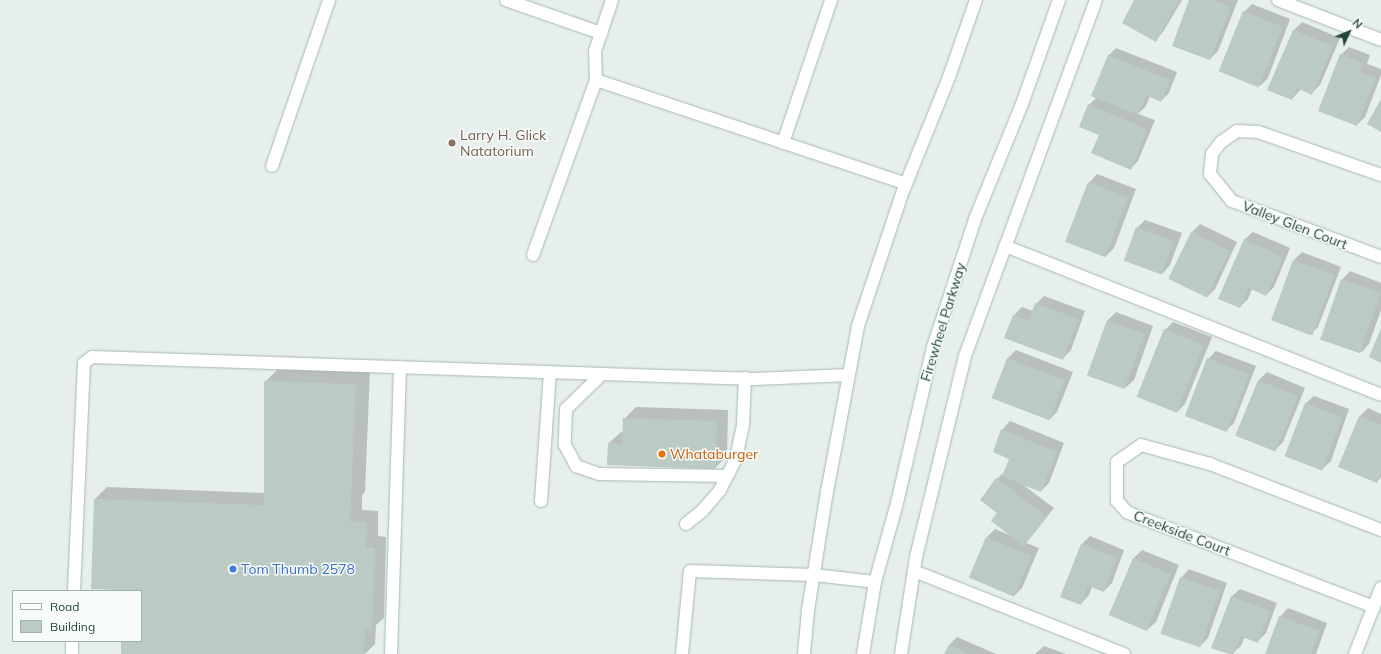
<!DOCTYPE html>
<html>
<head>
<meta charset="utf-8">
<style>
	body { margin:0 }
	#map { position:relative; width:1381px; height:654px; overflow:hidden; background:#e6efeb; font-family:Mulish,sans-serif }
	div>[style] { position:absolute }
	.shadow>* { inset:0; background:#0003 }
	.building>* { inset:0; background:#bbcac4; transform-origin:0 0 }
	.roads { filter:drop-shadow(0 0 1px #a8b8b2) drop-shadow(0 0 1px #a8b8b2) }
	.service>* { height:12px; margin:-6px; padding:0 6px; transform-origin:6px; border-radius:6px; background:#fff }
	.minor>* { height:12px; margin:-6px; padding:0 6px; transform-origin:6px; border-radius:6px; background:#fff }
	.secondary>* { height:12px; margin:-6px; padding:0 6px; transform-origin:6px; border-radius:6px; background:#fff }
	.dots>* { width:11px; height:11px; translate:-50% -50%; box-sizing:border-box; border:2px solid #f7fbf9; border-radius:50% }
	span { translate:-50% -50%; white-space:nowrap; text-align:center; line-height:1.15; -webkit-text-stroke:3px #f7fbf9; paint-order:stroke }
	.education-label { font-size:14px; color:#785e54 }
	.left { translate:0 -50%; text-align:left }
	.street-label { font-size:14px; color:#24423a }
	.food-label { font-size:14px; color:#c56008 }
	.shop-label { font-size:14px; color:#366cbe }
	.legend { position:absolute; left:12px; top:590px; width:130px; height:52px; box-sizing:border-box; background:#f7fbf9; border:1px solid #a3b1ad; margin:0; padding:5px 7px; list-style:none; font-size:12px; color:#24423a }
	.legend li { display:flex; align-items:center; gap:8px; height:20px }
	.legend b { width:20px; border:1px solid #a3b1ad }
	.north { position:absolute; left:1329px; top:12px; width:40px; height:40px; -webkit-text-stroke:3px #f7fbf9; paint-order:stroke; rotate:46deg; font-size:11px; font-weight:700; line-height:16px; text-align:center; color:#24423a }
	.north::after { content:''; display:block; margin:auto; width:14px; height:18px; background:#24423a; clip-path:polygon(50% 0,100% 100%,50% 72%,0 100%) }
</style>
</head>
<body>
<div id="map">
	<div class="shadow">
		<div style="clip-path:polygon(1135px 0,1182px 0,1163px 32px,1155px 41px)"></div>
		<div style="clip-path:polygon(1190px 0,1238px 0,1218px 51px,1210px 59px)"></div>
		<div style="clip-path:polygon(1252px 4px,1290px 19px,1268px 78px,1260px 86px,1244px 12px)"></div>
		<div style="clip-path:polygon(1302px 22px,1340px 38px,1320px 85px,1312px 93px,1301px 89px,1292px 99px,1269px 90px,1294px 30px)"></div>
		<div style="clip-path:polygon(1349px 47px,1370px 55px,1367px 64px,1381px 69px,1381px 75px,1365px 117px,1357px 125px,1341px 55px)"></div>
		<div style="clip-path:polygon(1116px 48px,1177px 72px,1169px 93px,1161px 101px,1150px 96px,1146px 106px,1138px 114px,1155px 120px,1138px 161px,1130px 169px,1100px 135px,1089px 105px,1097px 97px,1108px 56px)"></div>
		<div style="clip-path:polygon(1097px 174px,1136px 189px,1114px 248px,1105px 257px,1089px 183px)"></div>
		<div style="clip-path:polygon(1145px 220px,1182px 233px,1170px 265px,1162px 274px,1137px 228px)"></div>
		<div style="clip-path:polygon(1200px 224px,1237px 242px,1215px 289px,1207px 297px,1192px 232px)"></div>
		<div style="clip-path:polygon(1253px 232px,1290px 248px,1274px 287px,1266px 295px,1252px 289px,1248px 299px,1240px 307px,1244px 240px)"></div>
		<div style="clip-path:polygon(1302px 252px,1341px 267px,1318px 327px,1310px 335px,1272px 320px,1294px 260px)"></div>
		<div style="clip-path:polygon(1350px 271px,1381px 283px,1381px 310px,1369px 344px,1361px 353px,1342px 280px)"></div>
		<div style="clip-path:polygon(1044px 296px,1085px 311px,1071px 350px,1063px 358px,1014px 315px,1022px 307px,1033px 311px,1036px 304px)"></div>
		<div style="clip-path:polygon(1116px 312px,1153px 326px,1134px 380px,1125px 388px,1108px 320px)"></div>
		<div style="clip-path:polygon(1173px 322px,1212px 337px,1185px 404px,1177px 412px,1165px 330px)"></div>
		<div style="clip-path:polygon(1016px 350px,1073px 372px,1057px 412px,1049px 420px,993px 397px,1008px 358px)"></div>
		<div style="clip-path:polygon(1216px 351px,1256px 366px,1234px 423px,1226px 431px,1208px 359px)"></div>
		<div style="clip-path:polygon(280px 367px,370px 370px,365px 492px,362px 495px,362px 510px,378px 511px,378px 536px,386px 537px,384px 618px,376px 625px,375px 644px,365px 654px,122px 654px,122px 641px,141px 641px,141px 591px,124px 591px,95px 499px,107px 487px,265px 493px,265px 382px)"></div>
		<div style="clip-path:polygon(1267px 372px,1305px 388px,1283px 442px,1275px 450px,1236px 434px,1259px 380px)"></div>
		<div style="clip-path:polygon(1314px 396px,1349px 409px,1331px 461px,1322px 469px,1305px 404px)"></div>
		<div style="clip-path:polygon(636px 407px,728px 410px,727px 456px,715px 468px,609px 443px,621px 432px,623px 432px,624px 419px)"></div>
		<div style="clip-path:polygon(1368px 408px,1381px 414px,1381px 477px,1377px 482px,1340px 466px,1360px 416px)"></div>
		<div style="clip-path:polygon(1010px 421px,1064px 443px,1049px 483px,1041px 491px,1023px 485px,1054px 508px,1026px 543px,1039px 548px,1022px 588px,1014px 596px,987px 537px,995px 529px,1012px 536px,999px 512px,997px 479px,1005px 471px,1010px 458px,1002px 430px)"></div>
		<div style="clip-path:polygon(1090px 536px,1124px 550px,1112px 583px,1104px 591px,1092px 587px,1089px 595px,1081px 604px,1081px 545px)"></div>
		<div style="clip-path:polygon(1142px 550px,1179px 565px,1156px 622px,1147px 630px,1111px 615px,1134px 558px)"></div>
		<div style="clip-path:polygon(1189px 569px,1227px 583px,1208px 638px,1199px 647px,1181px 578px)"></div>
		<div style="clip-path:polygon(1240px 589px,1277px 603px,1266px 633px,1258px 641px,1245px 636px,1241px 646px,1231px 654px,1231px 597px)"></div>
		<div style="clip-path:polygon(1288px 608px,1327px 623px,1316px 654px,1266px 654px,1280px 617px)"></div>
		<div style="clip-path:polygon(957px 637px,996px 654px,946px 654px,949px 645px)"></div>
		<div style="clip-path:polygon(1044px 646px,1066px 654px,1035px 654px)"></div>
	</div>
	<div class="building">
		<div style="clip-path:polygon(1134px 0,1179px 0,1156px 42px,1122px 23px)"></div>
		<div style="clip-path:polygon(1189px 0,1214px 0,1231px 7px,1210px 60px,1172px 46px)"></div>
		<div style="left:1243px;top:11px;width:43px;height:65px;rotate:22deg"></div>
		<div style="clip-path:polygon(1293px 30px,1333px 46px,1312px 95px,1297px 88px,1292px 100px,1267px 90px)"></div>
		<div style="clip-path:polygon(1340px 54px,1363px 63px,1360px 72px,1376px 78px,1357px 126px,1318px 111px)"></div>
		<div style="clip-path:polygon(1108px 55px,1170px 80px,1161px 102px,1146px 95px,1138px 115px,1091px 96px)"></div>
		<div style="clip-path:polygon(1381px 99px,1381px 132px,1367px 124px)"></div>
		<div style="clip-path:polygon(1088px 104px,1147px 129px,1131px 170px,1091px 153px,1099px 135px,1079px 127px)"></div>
		<div style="left:1088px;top:182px;width:43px;height:64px;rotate:21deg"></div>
		<div style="left:1136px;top:227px;width:40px;height:36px;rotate:20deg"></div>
		<div style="left:1191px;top:232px;width:43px;height:52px;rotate:26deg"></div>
		<div style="clip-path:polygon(1244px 239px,1283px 257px,1266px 296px,1249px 288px,1240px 308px,1218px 299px)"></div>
		<div style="left:1293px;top:260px;width:44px;height:64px;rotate:20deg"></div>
		<div style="left:1341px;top:279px;width:42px;height:64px;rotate:19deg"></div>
		<div style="clip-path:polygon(1035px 303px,1078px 319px,1063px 360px,1004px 338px,1013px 315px,1029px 320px)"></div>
		<div style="left:1107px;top:320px;width:40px;height:59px;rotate:20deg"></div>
		<div style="clip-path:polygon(1381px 328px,1381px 363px,1369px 357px)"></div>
		<div style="left:1164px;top:329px;width:43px;height:73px;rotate:22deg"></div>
		<div style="left:1007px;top:358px;width:62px;height:43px;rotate:21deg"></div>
		<div style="left:1207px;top:358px;width:45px;height:62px;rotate:21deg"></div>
		<div style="left:1258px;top:380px;width:43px;height:60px;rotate:22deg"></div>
		<div style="clip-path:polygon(264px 381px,356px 384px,350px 522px,367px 522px,366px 548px,375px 548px,372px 630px,365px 630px,364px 654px,121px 654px,121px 641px,141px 641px,141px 591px,91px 589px,94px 499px,264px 505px)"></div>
		<div style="left:1305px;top:403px;width:40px;height:57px;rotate:21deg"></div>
		<div style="clip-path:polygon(1359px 416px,1381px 425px,1381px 473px,1377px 483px,1338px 467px)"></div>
		<div style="clip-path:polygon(623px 418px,717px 421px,715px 469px,607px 465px,608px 443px,622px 444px)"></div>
		<div style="clip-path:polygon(1001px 429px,1057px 452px,1041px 492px,1002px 476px,1009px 459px,993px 452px)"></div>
		<div style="clip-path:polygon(996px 478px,1047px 517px,1024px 546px,991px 521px,997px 513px,980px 500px)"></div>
		<div style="left:986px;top:537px;width:49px;height:44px;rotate:23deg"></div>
		<div style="clip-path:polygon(1081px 544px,1117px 558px,1104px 592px,1088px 586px,1081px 605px,1060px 597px)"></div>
		<div style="left:1133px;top:558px;width:41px;height:62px;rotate:23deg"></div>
		<div style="left:1180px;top:577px;width:42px;height:60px;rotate:19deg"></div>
		<div style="clip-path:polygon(1231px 596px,1270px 611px,1258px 643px,1240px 636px,1234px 654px,1229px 654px,1211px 648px)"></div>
		<div style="clip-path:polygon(1279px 616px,1320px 631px,1311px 654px,1265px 654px)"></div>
		<div style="clip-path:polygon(949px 645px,970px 654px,944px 654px)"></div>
	</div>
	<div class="roads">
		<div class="service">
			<div style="left:506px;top:0;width:101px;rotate:19.2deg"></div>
			<div style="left:612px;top:0;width:54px;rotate:108.4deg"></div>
			<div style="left:595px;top:51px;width:29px;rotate:88deg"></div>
			<div style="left:596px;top:80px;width:327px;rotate:18.5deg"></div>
			<div style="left:1278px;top:0;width:110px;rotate:21.2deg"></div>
			<div style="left:783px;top:143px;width:151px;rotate:-71.4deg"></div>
			<div style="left:272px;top:166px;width:176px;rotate:-71deg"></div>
			<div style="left:1005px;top:246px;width:404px;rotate:21.6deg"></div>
			<div style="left:533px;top:255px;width:186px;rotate:-70.2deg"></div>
			<div style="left:602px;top:374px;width:50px;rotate:135.8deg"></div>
			<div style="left:566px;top:409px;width:36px;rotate:92deg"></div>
			<div style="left:565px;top:445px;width:24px;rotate:62deg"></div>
			<div style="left:576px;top:466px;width:24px;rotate:19deg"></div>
			<div style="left:599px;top:474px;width:128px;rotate:0.9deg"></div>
			<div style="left:541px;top:501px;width:128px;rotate:-86deg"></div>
			<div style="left:686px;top:524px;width:21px;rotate:-39deg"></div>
			<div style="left:702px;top:511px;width:28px;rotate:-49deg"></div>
			<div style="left:720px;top:490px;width:36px;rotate:-63deg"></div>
			<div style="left:736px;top:458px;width:35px;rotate:-78deg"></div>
			<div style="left:743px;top:424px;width:46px;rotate:-87.5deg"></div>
			<div style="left:914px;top:571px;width:226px;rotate:21.6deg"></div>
			<div style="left:74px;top:591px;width:228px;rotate:-87.5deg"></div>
			<div style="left:84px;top:363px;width:10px;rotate:-37deg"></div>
			<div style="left:92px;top:357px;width:663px;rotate:1.9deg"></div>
			<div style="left:755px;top:379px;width:94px;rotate:-2.4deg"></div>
			<div style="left:72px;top:654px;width:13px;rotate:-90deg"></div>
			<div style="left:391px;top:654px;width:287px;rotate:-88.2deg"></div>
			<div style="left:682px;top:654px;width:83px;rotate:-84.5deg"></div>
			<div style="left:690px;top:571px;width:124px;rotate:1.8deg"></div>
			<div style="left:901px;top:654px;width:98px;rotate:-81.2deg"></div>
			<div style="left:916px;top:557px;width:207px;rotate:-76.3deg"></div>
			<div style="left:965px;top:356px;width:379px;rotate:-69.8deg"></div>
		</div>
		<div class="minor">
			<div style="left:1381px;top:175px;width:130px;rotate:-160.7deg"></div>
			<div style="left:1258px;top:132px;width:21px;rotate:-177deg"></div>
			<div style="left:1237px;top:131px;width:19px;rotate:145deg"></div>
			<div style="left:1221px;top:142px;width:15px;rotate:127deg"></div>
			<div style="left:1212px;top:154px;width:20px;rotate:96deg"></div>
			<div style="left:1210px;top:174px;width:35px;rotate:51deg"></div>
			<div style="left:1232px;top:201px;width:159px;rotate:20.6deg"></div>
			<div style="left:1374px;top:607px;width:265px;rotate:-159deg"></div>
			<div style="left:1127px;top:512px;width:15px;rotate:-132deg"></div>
			<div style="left:1117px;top:501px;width:39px;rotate:-90deg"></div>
			<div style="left:1117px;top:462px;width:29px;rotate:-35deg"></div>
			<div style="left:1141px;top:445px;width:72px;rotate:15.4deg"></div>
			<div style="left:1210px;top:464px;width:183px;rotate:21.1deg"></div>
			<div style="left:1355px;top:654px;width:71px;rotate:-68.5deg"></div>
		</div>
		<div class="secondary">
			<div style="left:814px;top:575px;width:61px;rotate:6.5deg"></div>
			<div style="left:804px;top:654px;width:44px;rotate:-84.8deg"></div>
			<div style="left:808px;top:610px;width:120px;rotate:-80.9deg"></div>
			<div style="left:827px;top:492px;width:169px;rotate:-79.4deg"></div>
			<div style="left:858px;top:326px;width:142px;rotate:-71.6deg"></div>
			<div style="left:903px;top:191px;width:123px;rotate:-68deg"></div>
			<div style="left:949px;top:77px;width:82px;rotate:-70.7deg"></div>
			<div style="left:863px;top:654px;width:73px;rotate:-80.5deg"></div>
			<div style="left:875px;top:582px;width:82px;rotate:-74.4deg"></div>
			<div style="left:897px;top:503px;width:160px;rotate:-77deg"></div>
			<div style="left:933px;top:347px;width:135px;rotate:-71.8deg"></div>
			<div style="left:975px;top:219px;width:124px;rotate:-67.8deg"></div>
			<div style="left:1022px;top:104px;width:110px;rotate:-70.4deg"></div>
		</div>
	</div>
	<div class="dots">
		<div style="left:452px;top:143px;background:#8d6e63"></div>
		<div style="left:662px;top:454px;background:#e8710a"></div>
		<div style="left:233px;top:569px;background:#3f7fe0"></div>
	</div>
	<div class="education-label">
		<span class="left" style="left:460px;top:143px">Larry H. Glick<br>Natatorium</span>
	</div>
	<div class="street-label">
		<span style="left:1295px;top:225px;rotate:21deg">Valley Glen Court</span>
		<span style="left:943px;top:322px;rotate:-73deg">Firewheel Parkway</span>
		<span style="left:1182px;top:533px;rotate:21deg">Creekside Court</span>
	</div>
	<div class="food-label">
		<span class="left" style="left:670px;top:454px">Whataburger</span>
	</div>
	<div class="shop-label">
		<span class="left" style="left:241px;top:569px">Tom Thumb 2578</span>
	</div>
	<ul class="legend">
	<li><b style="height:5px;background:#fff"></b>Road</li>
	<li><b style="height:11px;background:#bbcac4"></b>Building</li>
	</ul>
	<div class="north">N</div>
</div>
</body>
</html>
